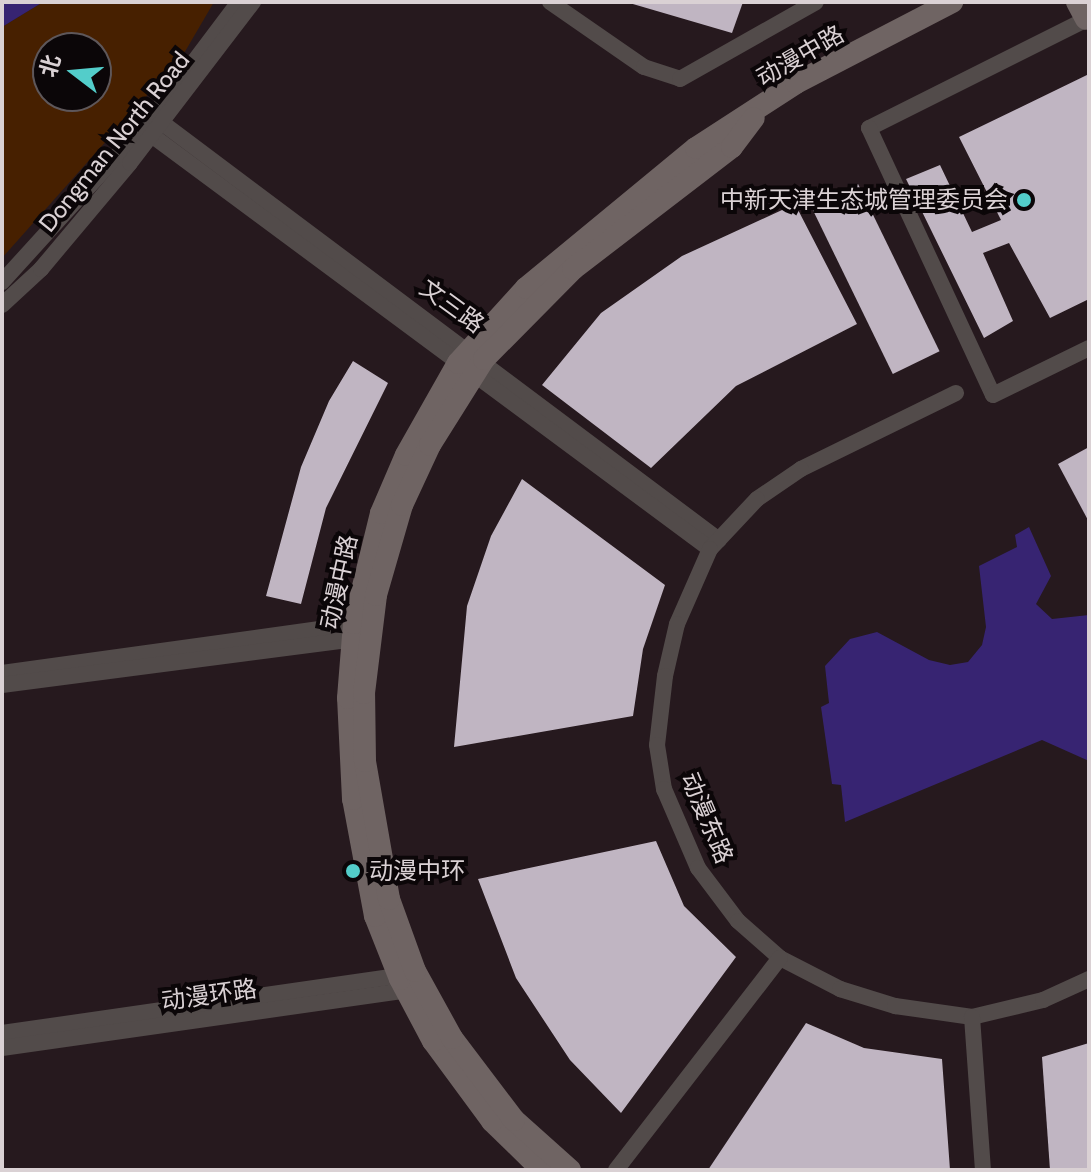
<!DOCTYPE html>
<html>
<head>
<meta charset="utf-8">
<style>
	body { margin:0 }
	#map { position:relative; width:1091px; height:1172px; overflow:hidden; background:#26191e; font-family:Cabin,"Noto Sans SC",sans-serif }
	div>[style] { position:absolute }
	.green>* { inset:0; background:#472000 }
	.water>* { inset:0; background:#372472 }
	.building>* { inset:0; background:#c0b5c2; transform-origin:0 0 }
	.street>* { height:16px; margin:-8px; padding:0 8px; transform-origin:8px; border-radius:8px; background:#524b4a }
	.secondary>* { height:22px; margin:-11px; padding:0 11px; transform-origin:11px; border-radius:11px; background:#6f6463 }
	.dots>* { width:22px; height:22px; translate:-50% -50%; box-sizing:border-box; border:4px solid #0b0608; border-radius:50% }
	span { translate:-50% -50%; white-space:nowrap; text-align:center; line-height:1.15; -webkit-text-stroke:8px #0b0608; paint-order:stroke }
	.street-label { font-size:24px; color:#dad1d4 }
	.poi-label { font-size:24px; color:#dad1d4 }
	.right { translate:-100% -50%; text-align:right }
	.left { translate:0 -50%; text-align:left }
	.frame { position:absolute; inset:0; border:4px solid #dad1d4; pointer-events:none }
	.north { position:absolute; left:32px; top:32px; width:80px; height:80px; box-sizing:border-box; background:#0b0608; border:2px solid #5e575a; border-radius:50%; rotate:286deg; font-size:22px; font-weight:700; line-height:32px; text-align:center; color:#dad1d4 }
	.north::after { content:''; display:block; margin:auto; width:28px; height:36px; background:#53cdca; clip-path:polygon(50% 0,100% 100%,50% 72%,0 100%) }
</style>
</head>
<body>
<div id="map">
	<div class="green">
		<div style="clip-path:polygon(evenodd,43px 2px,214px 2px,183px 55px,2px 258px,2px 27px,43px 2px,48px 48px,96px 48px,96px 96px,48px 96px,48px 48px)"></div>
	</div>
	<div class="water">
		<div style="clip-path:polygon(2px 2px,43px 2px,2px 27px)"></div>
		<div style="clip-path:polygon(1029px 527px,1051px 576px,1036px 604px,1052px 619px,1089px 615px,1089px 761px,1042px 740px,845px 822px,841px 785px,832px 784px,821px 707px,829px 703px,825px 666px,850px 639px,877px 632px,929px 660px,950px 665px,968px 662px,982px 645px,986px 627px,979px 566px,1017px 547px,1015px 535px)"></div>
	</div>
	<div class="building">
		<div style="clip-path:polygon(626px 2px,743px 2px,732px 33px)"></div>
		<div style="clip-path:polygon(1089px 74px,1089px 299px,1050px 318px,1009px 243px,983px 253px,1013px 321px,984px 338px,906px 179px,940px 165px,972px 232px,1001px 220px,959px 137px)"></div>
		<div style="left:858px;top:184px;width:186px;height:52px;rotate:64deg"></div>
		<div style="clip-path:polygon(795px 204px,857px 324px,736px 386px,651px 468px,542px 385px,601px 313px,682px 256px)"></div>
		<div style="clip-path:polygon(353px 361px,388px 383px,326px 508px,301px 604px,266px 596px,301px 467px,329px 401px)"></div>
		<div style="clip-path:polygon(1089px 447px,1089px 522px,1058px 464px)"></div>
		<div style="clip-path:polygon(522px 479px,665px 585px,643px 649px,633px 716px,454px 747px,467px 606px,491px 536px)"></div>
		<div style="clip-path:polygon(656px 841px,684px 906px,736px 957px,621px 1113px,570px 1060px,516px 978px,478px 879px)"></div>
		<div style="clip-path:polygon(806px 1023px,864px 1048px,942px 1059px,950px 1170px,708px 1170px)"></div>
		<div style="clip-path:polygon(1089px 1043px,1089px 1170px,1050px 1170px,1042px 1057px)"></div>
	</div>
	<div class="street">
		<div style="left:550px;top:2px;width:114px;rotate:34.7deg"></div>
		<div style="left:644px;top:67px;width:38px;rotate:18deg"></div>
		<div style="left:680px;top:79px;width:156px;rotate:-29.5deg"></div>
		<div style="left:1089px;top:18px;width:246px;rotate:153.4deg"></div>
		<div style="left:869px;top:128px;width:294px;rotate:65.1deg"></div>
		<div style="left:993px;top:395px;width:107px;rotate:-26.1deg"></div>
		<div style="left:153px;top:116px;width:707px;rotate:36.84deg"></div>
		<div style="left:142px;top:128px;width:707px;rotate:36.55deg"></div>
		<div style="left:2px;top:282px;width:224px;rotate:-47.7deg"></div>
		<div style="left:153px;top:116px;width:143px;rotate:-53deg"></div>
		<div style="left:2px;top:305px;width:53px;rotate:-42.7deg"></div>
		<div style="left:41px;top:269px;width:138px;rotate:-50deg"></div>
		<div style="left:130px;top:163px;width:203px;rotate:-52.6deg"></div>
		<div style="left:956px;top:393px;width:173px;rotate:153.9deg"></div>
		<div style="left:801px;top:469px;width:53px;rotate:145.7deg"></div>
		<div style="left:757px;top:499px;width:69px;rotate:133.2deg"></div>
		<div style="left:710px;top:549px;width:82px;rotate:113.7deg"></div>
		<div style="left:677px;top:624px;width:53px;rotate:103deg"></div>
		<div style="left:665px;top:676px;width:69px;rotate:96.6deg"></div>
		<div style="left:657px;top:745px;width:45px;rotate:81deg"></div>
		<div style="left:664px;top:789px;width:86px;rotate:66.7deg"></div>
		<div style="left:698px;top:868px;width:66px;rotate:53deg"></div>
		<div style="left:738px;top:921px;width:56px;rotate:41.4deg"></div>
		<div style="left:780px;top:958px;width:68px;rotate:27.3deg"></div>
		<div style="left:840px;top:989px;width:58px;rotate:17.2deg"></div>
		<div style="left:895px;top:1006px;width:78px;rotate:8.1deg"></div>
		<div style="left:972px;top:1017px;width:73px;rotate:-13.5deg"></div>
		<div style="left:1043px;top:1000px;width:51px;rotate:-24.5deg"></div>
		<div style="left:2px;top:673px;width:362px;rotate:-7.9deg"></div>
		<div style="left:2px;top:685px;width:364px;rotate:-7.4deg"></div>
		<div style="left:972px;top:1017px;width:153px;rotate:85.9deg"></div>
		<div style="left:2px;top:1033px;width:412px;rotate:-8.2deg"></div>
		<div style="left:2px;top:1048px;width:418px;rotate:-8.1deg"></div>
		<div style="left:616px;top:1170px;width:268px;rotate:-52.3deg"></div>
	</div>
	<div class="secondary">
		<div style="left:1077px;top:2px;width:19px;rotate:62deg"></div>
		<div style="left:542px;top:1170px;width:70px;rotate:-135.6deg"></div>
		<div style="left:492px;top:1121px;width:99px;rotate:-126.4deg"></div>
		<div style="left:433px;top:1041px;width:70px;rotate:-118deg"></div>
		<div style="left:400px;top:979px;width:68px;rotate:-111.6deg"></div>
		<div style="left:375px;top:916px;width:119px;rotate:-100.6deg"></div>
		<div style="left:353px;top:799px;width:101px;rotate:-92.8deg"></div>
		<div style="left:348px;top:698px;width:75px;rotate:-85.4deg"></div>
		<div style="left:354px;top:623px;width:113px;rotate:-76.2deg"></div>
		<div style="left:381px;top:513px;width:63px;rotate:-66.7deg"></div>
		<div style="left:406px;top:455px;width:106px;rotate:-60.5deg"></div>
		<div style="left:458px;top:363px;width:101px;rotate:-47.8deg"></div>
		<div style="left:526px;top:288px;width:220px;rotate:-39.5deg"></div>
		<div style="left:696px;top:148px;width:119px;rotate:-33deg"></div>
		<div style="left:796px;top:83px;width:176px;rotate:-27.4deg"></div>
		<div style="left:570px;top:1170px;width:75px;rotate:-138.2deg"></div>
		<div style="left:514px;top:1120px;width:103px;rotate:-127.1deg"></div>
		<div style="left:452px;top:1038px;width:77px;rotate:-118.9deg"></div>
		<div style="left:415px;top:971px;width:77px;rotate:-109.9deg"></div>
		<div style="left:389px;top:899px;width:140px;rotate:-99.9deg"></div>
		<div style="left:365px;top:761px;width:68px;rotate:-90.8deg"></div>
		<div style="left:364px;top:693px;width:99px;rotate:-83deg"></div>
		<div style="left:376px;top:595px;width:94px;rotate:-73.9deg"></div>
		<div style="left:402px;top:505px;width:66px;rotate:-65deg"></div>
		<div style="left:430px;top:445px;width:102px;rotate:-57.9deg"></div>
		<div style="left:484px;top:359px;width:127px;rotate:-45.3deg"></div>
		<div style="left:573px;top:269px;width:200px;rotate:-37.5deg"></div>
		<div style="left:732px;top:147px;width:36px;rotate:-53deg"></div>
	</div>
	<div class="dots">
		<div style="left:1024px;top:200px;background:#53cdca"></div>
		<div style="left:353px;top:871px;background:#53cdca"></div>
	</div>
	<div class="street-label">
		<span style="left:800px;top:56px;rotate:-30deg">动漫中路</span>
		<span style="left:114px;top:142px;rotate:-51deg">Dongman North Road</span>
		<span style="left:452px;top:306px;rotate:36deg">文三路</span>
		<span style="left:339px;top:582px;rotate:-78deg">动漫中路</span>
		<span style="left:707px;top:818px;rotate:67deg">动漫东路</span>
		<span style="left:209px;top:995px;rotate:-8deg">动漫环路</span>
	</div>
	<div class="poi-label">
		<span class="right" style="left:1008px;top:200px">中新天津生态城管理委员会</span>
		<span class="left" style="left:369px;top:871px">动漫中环</span>
	</div>
	<div class="frame"></div>
	<div class="north">北</div>
</div>
</body>
</html>
